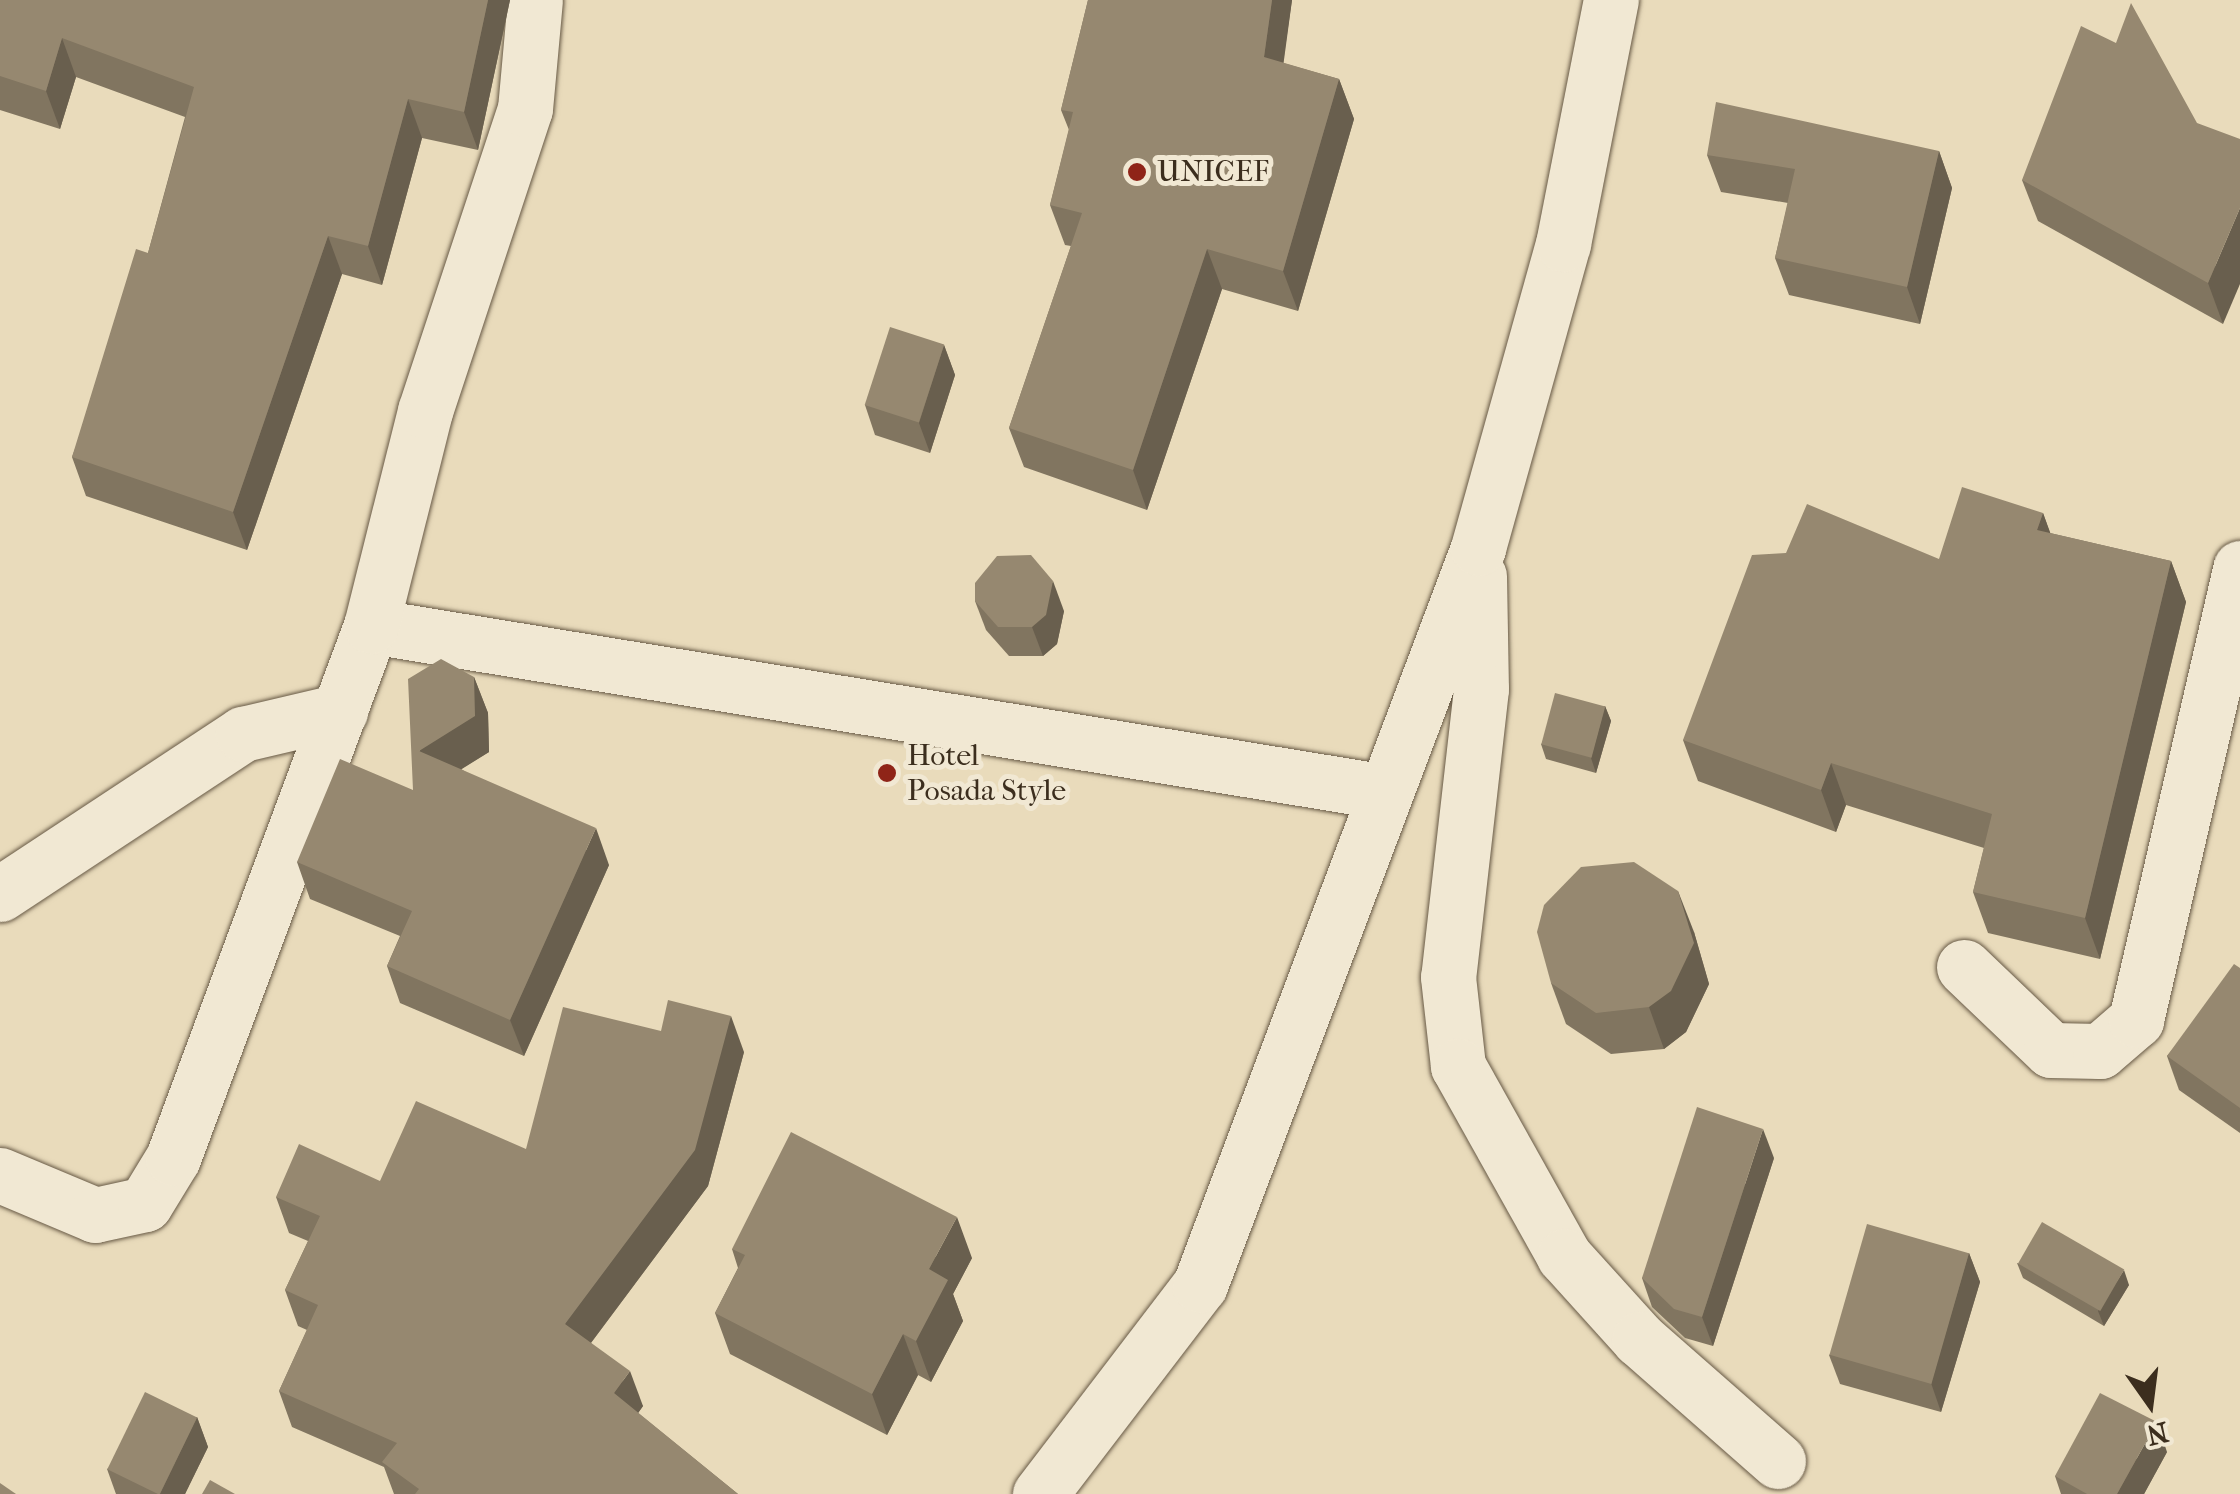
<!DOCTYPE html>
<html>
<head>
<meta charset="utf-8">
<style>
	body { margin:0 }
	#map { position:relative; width:2240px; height:1494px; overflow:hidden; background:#e9dbbb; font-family:"IM FELL French Canon",serif }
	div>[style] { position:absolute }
	.roads { filter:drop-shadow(0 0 2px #675945) drop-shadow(0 0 2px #675945) }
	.minor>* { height:55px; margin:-27.5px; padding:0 27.5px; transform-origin:27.5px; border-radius:27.5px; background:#f1e8d3 }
	.wall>* { inset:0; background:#817560 }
	.shaded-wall>* { inset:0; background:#695f4e }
	.building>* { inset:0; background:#968870; transform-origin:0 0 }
	.dots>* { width:28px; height:28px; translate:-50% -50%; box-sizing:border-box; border:5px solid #f1e8d3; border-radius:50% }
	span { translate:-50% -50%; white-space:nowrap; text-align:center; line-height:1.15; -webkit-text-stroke:10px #f1e8d3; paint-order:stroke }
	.poi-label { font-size:30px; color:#3c2e1e }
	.left { translate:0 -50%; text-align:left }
	.north { position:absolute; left:2100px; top:1354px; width:100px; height:100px; -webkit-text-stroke:8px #f1e8d3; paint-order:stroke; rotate:166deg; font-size:28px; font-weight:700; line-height:40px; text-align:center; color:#3c2e1e }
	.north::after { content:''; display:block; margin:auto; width:35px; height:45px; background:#3c2e1e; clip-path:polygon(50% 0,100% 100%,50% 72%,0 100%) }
</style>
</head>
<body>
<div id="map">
	<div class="roads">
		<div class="minor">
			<div style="left:1479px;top:576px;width:113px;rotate:89deg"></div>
			<div style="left:1481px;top:689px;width:290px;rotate:96.5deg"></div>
			<div style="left:1448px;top:977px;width:90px;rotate:83.6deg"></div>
			<div style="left:1458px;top:1066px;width:218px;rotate:60.8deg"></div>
			<div style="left:1564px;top:1256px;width:112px;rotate:47.9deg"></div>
			<div style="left:1639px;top:1339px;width:185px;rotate:41.3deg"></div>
			<div style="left:371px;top:626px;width:1028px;rotate:9.29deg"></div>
			<div style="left:0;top:894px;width:291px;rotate:-33.4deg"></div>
			<div style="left:243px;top:734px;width:100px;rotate:-13.3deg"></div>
			<div style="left:1964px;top:967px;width:120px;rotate:43.7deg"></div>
			<div style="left:2051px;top:1050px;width:49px;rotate:1.2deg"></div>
			<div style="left:2100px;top:1051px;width:48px;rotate:-40.7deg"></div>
			<div style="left:2136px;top:1020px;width:464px;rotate:-77deg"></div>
			<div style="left:0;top:1175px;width:103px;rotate:22.8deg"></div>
			<div style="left:95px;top:1215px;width:51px;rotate:-12.4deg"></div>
			<div style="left:145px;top:1204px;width:54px;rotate:-58.7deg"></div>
			<div style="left:173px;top:1158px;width:568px;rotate:-69.59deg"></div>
			<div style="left:371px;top:626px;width:222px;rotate:-75.9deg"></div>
			<div style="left:425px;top:411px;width:318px;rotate:-71.7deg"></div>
			<div style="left:525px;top:109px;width:109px;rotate:-84.8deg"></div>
			<div style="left:1040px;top:1494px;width:263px;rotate:-52.6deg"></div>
			<div style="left:1200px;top:1285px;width:788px;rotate:-69.33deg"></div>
			<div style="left:1478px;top:548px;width:316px;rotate:-74.4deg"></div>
			<div style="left:1563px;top:244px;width:249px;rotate:-78.9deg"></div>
		</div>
	</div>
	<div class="wall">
		<div style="clip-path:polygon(0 0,510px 0,478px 150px,422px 138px,382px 285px,342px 274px,247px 550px,86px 496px,72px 457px,148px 253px,185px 117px,76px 77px,60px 129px,0 110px)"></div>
		<div style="clip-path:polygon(1088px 0,1292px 0,1283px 63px,1339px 79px,1354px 119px,1298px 311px,1222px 289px,1147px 510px,1024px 467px,1009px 428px,1071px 246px,1065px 245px,1050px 205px,1069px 130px,1061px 110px)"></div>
		<div style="clip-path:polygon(2197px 123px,2223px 324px,2038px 221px,2022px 180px)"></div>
		<div style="clip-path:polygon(1939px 151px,1952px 188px,1920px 324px,1789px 295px,1775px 258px,1788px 203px,1721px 192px,1707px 155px)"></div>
		<div style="clip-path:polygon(944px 345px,955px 375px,930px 453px,875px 435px,865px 405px)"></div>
		<div style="clip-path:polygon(2043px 513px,2050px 533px,2171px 561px,2186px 602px,2100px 959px,1988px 933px,1973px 892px,1984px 848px,1846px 805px,1836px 832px,1698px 781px,1683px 740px,1939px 559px)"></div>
		<div style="clip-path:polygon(975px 601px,1064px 611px,1057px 644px,1043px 656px,1009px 656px,986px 630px)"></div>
		<div style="clip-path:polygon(474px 677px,488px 713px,489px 752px,461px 769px,609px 865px,524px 1056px,400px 1003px,387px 966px,400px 936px,310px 899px,297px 862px,413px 790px)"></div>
		<div style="clip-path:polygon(1605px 706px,1611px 721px,1596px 773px,1546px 759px,1541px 744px)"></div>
		<div style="clip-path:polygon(1694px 932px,1709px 984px,1686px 1032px,1664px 1049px,1611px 1054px,1566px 1024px,1551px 983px)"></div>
		<div style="clip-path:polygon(2240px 968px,2240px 1133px,2179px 1090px,2167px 1056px)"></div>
		<div style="clip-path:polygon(744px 1052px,708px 1186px,591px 1343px,643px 1406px,638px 1413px,738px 1494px,394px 1494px,384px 1467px,292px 1427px,279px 1391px,307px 1330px,298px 1326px,285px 1290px,308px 1241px,289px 1233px,276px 1197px,380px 1181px,526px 1149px)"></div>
		<div style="clip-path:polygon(1774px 1158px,1713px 1346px,1685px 1338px,1652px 1307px,1642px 1278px)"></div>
		<div style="clip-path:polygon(732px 1249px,972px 1258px,953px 1294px,963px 1321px,931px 1382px,918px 1375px,887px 1435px,730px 1354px,715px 1313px,738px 1268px)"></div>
		<div style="clip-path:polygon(1969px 1253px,1980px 1282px,1941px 1412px,1840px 1384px,1829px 1355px)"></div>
		<div style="clip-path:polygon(2017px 1263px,2129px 1285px,2104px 1326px,2023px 1278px)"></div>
		<div style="clip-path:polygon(197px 1417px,208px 1447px,185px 1494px,116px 1494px,107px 1469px)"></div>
		<div style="clip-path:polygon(2167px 1452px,2144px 1494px,2061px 1494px,2055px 1476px)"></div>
	</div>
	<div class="shaded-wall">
		<div style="clip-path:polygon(488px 0,510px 0,478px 150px,464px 112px)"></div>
		<div style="clip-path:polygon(1272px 0,1292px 0,1279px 97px,1264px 57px)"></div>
		<div style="clip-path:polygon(62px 38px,76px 77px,60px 129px,46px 91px)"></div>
		<div style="clip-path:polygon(1339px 79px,1354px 119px,1298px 311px,1283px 271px)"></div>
		<div style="clip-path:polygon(408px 99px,422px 138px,382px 285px,368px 246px)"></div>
		<div style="clip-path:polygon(1939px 151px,1952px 188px,1920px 324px,1907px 287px)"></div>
		<div style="clip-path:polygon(2240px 208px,2240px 284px,2223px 324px,2208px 283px)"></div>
		<div style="clip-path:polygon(328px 236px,342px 274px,247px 550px,233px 512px)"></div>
		<div style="clip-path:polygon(1207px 249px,1222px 289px,1147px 510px,1133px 470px)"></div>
		<div style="clip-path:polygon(944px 345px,955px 375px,930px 453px,919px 423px)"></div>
		<div style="clip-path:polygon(2043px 513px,2058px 554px,2037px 530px)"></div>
		<div style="clip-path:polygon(2171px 561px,2186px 602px,2100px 959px,2085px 918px)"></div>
		<div style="clip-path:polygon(1053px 581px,1064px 611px,1057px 644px,1043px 656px,1032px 627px)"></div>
		<div style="clip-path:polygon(474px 677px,488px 713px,489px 752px,433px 787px,419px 751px)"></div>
		<div style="clip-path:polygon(1605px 706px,1611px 721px,1596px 773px,1591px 758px)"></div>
		<div style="clip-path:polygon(1831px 763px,1846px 805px,1836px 832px,1821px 790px)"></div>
		<div style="clip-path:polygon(596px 828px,609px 865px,524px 1056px,510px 1020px)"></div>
		<div style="clip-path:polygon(1678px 891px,1694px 932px,1709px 984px,1686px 1032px,1664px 1049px,1649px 1007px)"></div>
		<div style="clip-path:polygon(731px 1016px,744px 1052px,708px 1186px,578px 1360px,565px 1324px)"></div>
		<div style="clip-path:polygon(1763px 1129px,1774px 1158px,1713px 1346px,1702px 1317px)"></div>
		<div style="clip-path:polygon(957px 1217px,972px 1258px,953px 1294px,963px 1321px,931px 1382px,916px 1341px,929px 1269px)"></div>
		<div style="clip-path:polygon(1969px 1253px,1980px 1282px,1941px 1412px,1931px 1383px)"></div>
		<div style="clip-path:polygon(2124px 1270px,2129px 1285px,2104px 1326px,2098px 1311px)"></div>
		<div style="clip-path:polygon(903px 1334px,918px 1375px,887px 1435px,872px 1394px)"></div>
		<div style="clip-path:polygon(630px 1371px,643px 1406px,627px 1429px,614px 1393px)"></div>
		<div style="clip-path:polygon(197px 1417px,208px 1447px,185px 1494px,160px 1494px)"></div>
		<div style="clip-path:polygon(2157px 1422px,2167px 1452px,2144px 1494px,2117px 1494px)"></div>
	</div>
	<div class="building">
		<div style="clip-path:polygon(0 0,488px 0,464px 112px,408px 99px,368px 246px,328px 236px,233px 512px,72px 457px,136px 249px,148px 253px,194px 87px,62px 38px,46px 91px,0 76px)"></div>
		<div style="clip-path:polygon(1088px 0,1272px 0,1264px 57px,1339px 79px,1283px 271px,1207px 249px,1133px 470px,1009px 428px,1082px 213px,1050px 205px,1073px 112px,1061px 110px)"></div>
		<div style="clip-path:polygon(2131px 3px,2197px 123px,2240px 139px,2240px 208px,2208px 283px,2022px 180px,2081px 26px,2116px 43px)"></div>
		<div style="clip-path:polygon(1716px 102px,1939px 151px,1907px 287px,1775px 258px,1795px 169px,1707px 155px)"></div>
		<div style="left:890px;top:327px;width:57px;height:82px;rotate:18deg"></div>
		<div style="clip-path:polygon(1962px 487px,2043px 513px,2037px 530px,2171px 561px,2085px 918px,1973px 892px,1992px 814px,1831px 763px,1821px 790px,1683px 740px,1752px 555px,1786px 553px,1807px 504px,1939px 559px)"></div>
		<div style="clip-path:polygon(1031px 555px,1053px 581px,1046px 615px,1032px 627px,998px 627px,975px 601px,975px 583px,997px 556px)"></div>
		<div style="clip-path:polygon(441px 659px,474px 677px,475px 716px,419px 751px,596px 828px,510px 1020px,387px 966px,412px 911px,297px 862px,340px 759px,413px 790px,408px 679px)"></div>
		<div style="left:1555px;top:693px;width:52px;height:53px;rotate:15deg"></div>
		<div style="clip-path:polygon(1634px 862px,1678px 891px,1694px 943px,1671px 991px,1649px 1007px,1596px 1013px,1551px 983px,1537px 932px,1544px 905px,1581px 867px)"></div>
		<div style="clip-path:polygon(2234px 964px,2240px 968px,2240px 1108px,2167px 1056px)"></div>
		<div style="clip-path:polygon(668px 1000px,731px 1016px,695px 1150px,565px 1324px,630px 1371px,614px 1393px,738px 1494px,415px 1494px,419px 1489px,382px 1462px,397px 1443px,279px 1391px,318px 1305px,285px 1290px,320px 1216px,276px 1197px,299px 1144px,380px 1181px,416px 1101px,526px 1149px,563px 1007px,661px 1031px)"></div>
		<div style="clip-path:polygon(1697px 1107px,1763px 1129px,1702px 1317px,1674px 1309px,1642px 1278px)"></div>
		<div style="clip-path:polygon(791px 1132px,957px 1217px,929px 1269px,948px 1280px,916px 1341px,903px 1334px,872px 1394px,715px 1313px,745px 1255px,732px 1249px)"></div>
		<div style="left:2042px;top:1222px;width:95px;height:48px;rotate:30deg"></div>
		<div style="left:1867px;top:1224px;width:106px;height:136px;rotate:16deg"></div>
		<div style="left:145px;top:1392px;width:58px;height:86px;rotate:26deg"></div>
		<div style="clip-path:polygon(2100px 1393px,2157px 1422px,2117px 1494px,2087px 1494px,2055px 1476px)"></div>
		<div style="clip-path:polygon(210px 1480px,235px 1494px,202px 1494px)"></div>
		<div style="clip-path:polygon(0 1483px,16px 1494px,0 1494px)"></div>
	</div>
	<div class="dots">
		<div style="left:1137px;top:172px;background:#8f2418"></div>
		<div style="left:887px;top:773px;background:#8f2418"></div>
	</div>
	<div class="poi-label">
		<span class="left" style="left:1157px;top:172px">UNICEF</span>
		<span class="left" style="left:907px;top:773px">Hotel<br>Posada Style</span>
	</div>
	<div class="north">N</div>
</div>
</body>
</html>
